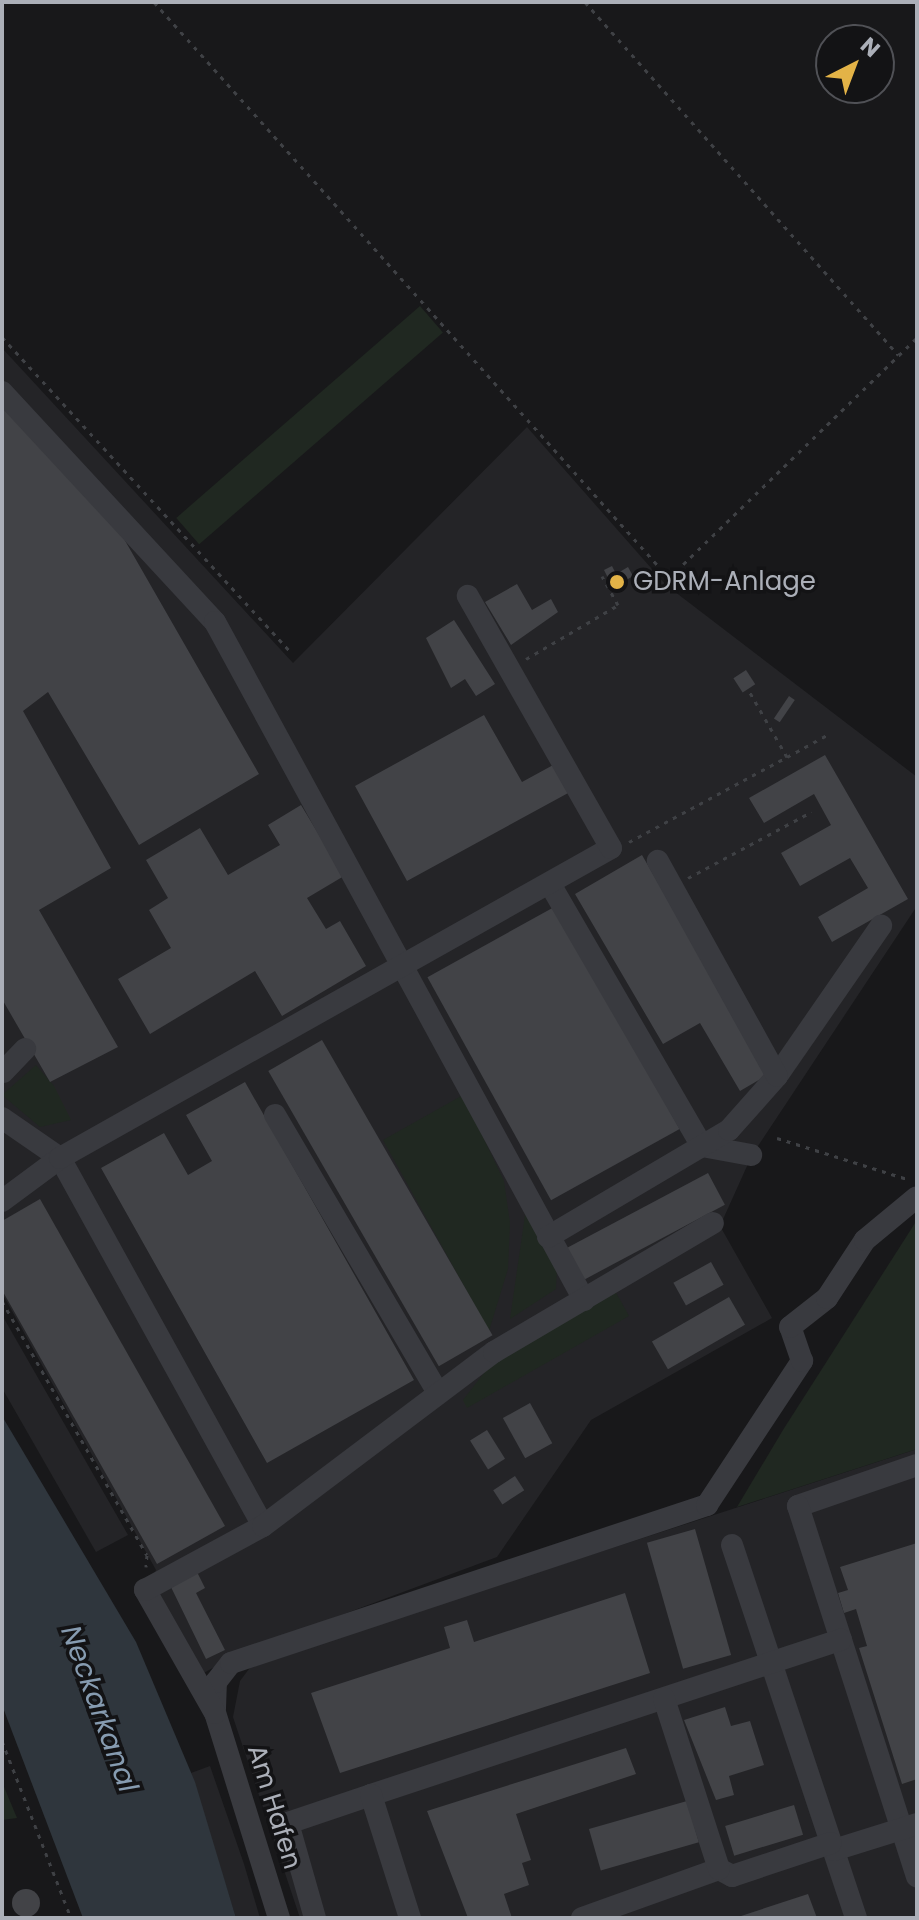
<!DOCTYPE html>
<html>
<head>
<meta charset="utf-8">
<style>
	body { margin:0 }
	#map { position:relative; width:919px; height:1920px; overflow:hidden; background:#18181a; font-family:Poppins,sans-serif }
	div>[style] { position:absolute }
	.built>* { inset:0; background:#242427 }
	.green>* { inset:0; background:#202821; transform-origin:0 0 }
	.water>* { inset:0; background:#2f363d }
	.building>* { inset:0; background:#424347; transform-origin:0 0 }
	.round { border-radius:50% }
	.path>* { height:3px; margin-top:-1.5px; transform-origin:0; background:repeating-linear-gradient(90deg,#3f4145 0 4px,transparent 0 10px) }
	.minor>* { height:22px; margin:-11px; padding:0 11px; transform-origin:11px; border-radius:11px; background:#393a3f }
	.dots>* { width:22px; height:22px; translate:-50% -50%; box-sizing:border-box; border:4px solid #131315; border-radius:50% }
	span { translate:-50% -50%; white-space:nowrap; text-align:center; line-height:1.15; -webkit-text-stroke:7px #131315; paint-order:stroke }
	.poi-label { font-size:26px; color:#abafb8 }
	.left { translate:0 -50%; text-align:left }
	.street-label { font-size:26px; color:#abafb8 }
	.water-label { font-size:28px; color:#869bb0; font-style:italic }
	.frame { position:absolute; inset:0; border:4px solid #abafb8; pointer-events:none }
	.north { position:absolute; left:815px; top:24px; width:80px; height:80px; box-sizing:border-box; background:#131315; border:2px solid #505156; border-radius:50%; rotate:42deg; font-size:22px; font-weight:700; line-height:32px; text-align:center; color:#abafb8 }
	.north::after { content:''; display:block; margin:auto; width:28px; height:36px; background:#e3b347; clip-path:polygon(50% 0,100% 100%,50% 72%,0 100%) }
</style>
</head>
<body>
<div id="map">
	<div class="built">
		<div style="clip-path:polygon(2px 348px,293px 663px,527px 427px,666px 585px,917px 777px,917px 906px,752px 1155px,720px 1226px,772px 1318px,591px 1420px,497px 1557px,239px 1653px,202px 1674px,150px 1585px,156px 1570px,2px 1293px)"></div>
		<div style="clip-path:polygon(2px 1315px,128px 1535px,96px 1552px,2px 1388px)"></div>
		<div style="clip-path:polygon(917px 1449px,917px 1918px,300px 1918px,233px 1717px,240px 1681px,252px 1665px)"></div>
		<div style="clip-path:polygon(210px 1766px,244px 1864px,260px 1918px,236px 1918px,191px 1773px)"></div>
	</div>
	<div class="green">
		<div style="left:420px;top:306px;width:35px;height:323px;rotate:49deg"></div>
		<div style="clip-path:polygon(36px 1065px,54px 1086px,71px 1120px,40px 1127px,2px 1095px)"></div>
		<div style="clip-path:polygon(463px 1095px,504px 1181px,510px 1223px,508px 1269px,489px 1331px,383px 1140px)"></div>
		<div style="clip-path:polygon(526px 1208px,557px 1268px,556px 1289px,510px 1319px)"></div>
		<div style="clip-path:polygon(917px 1220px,917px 1449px,737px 1507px,783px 1430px)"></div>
		<div style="clip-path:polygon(614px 1289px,629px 1316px,467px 1408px,463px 1400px,494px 1360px)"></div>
		<div style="clip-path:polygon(2px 1782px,17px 1818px,2px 1820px)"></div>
	</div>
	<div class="water">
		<div style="clip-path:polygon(2px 1416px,136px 1642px,195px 1782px,236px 1918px,83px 1918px,2px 1705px)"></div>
	</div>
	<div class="building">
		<div style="clip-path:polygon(2px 401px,108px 511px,259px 774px,139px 845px,48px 692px,23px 711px,111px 868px,39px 910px,118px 1047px,50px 1082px,2px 999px)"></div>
		<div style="clip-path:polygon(612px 566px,616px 574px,628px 567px,633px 576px,613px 588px,604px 570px)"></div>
		<div style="clip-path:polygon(517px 584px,532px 610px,551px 599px,558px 612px,511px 645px,485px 602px)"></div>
		<div style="clip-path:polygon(454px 620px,495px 684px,476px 696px,465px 679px,451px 688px,426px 638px)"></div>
		<div style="left:746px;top:670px;width:17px;height:15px;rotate:57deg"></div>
		<div style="left:789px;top:696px;width:7px;height:27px;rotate:34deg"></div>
		<div style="clip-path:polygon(484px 715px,522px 782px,555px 764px,570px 792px,407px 881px,355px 786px)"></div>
		<div style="clip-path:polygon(825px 755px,908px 899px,832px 942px,818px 917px,868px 888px,850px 858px,800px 886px,781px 853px,831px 825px,814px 794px,764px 823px,749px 798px)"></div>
		<div style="clip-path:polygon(301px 805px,344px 876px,307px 898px,326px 929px,340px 921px,366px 966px,282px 1016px,255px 971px,150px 1034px,118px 979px,171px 948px,149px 910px,168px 898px,146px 860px,200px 828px,228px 875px,280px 845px,268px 825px)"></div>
		<div style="clip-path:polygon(642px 855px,769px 1074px,740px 1091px,700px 1023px,663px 1044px,575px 894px)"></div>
		<div style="left:556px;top:906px;width:255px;height:147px;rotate:61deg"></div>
		<div style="left:322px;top:1040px;width:341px;height:62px;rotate:60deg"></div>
		<div style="clip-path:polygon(245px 1082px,414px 1380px,267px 1463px,101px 1168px,164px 1133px,188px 1175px,212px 1161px,186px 1115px)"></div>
		<div style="left:708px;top:1173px;width:36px;height:160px;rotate:62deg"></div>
		<div style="clip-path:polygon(40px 1199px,225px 1526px,157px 1564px,2px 1290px,2px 1221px)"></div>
		<div style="left:711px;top:1262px;width:26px;height:43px;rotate:61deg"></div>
		<div style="left:729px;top:1297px;width:32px;height:89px;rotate:60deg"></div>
		<div style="left:530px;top:1403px;width:46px;height:31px;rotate:61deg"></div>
		<div style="left:487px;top:1430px;width:34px;height:20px;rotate:58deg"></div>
		<div style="left:515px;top:1476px;width:17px;height:26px;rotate:57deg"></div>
		<div style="left:695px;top:1529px;width:131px;height:50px;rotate:74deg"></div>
		<div style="clip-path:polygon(917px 1543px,917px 1779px,902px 1784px,859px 1648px,867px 1646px,856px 1609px,844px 1613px,838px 1593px,848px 1590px,840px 1567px)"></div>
		<div style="clip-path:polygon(197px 1572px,205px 1588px,196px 1593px,225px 1650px,206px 1659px,170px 1585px)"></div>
		<div style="clip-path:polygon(625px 1593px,650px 1673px,340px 1773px,311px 1693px,450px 1648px,444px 1627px,467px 1620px,474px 1642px)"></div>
		<div style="clip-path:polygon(725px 1707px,731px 1726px,750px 1721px,764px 1765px,729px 1776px,734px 1795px,716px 1800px,684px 1720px)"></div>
		<div style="clip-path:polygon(626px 1748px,636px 1774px,516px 1814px,531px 1860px,522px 1863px,529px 1885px,504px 1894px,512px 1918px,468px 1918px,427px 1811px)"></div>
		<div style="left:687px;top:1801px;width:43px;height:102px;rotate:74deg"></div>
		<div style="left:794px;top:1805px;width:31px;height:72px;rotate:73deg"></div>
		<div class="round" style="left:12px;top:1889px;width:28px;height:28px"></div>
		<div style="clip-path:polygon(808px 1894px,817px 1918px,738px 1918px,738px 1917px)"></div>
	</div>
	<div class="path">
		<div style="left:154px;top:2px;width:773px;rotate:48.2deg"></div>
		<div style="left:669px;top:578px;width:345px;rotate:-44.1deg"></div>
		<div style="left:585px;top:2px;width:472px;rotate:48.4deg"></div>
		<div style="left:2px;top:337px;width:429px;rotate:47.5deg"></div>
		<div style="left:526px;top:659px;width:107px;rotate:-30.4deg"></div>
		<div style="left:618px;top:605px;width:33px;rotate:-119deg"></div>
		<div style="left:787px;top:757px;width:46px;rotate:-28.8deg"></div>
		<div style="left:629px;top:842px;width:179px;rotate:-28.3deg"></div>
		<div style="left:787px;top:757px;width:76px;rotate:-119.9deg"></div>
		<div style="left:688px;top:878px;width:140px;rotate:-28.2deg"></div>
		<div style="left:777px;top:1138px;width:139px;rotate:17.5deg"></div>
		<div style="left:2px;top:1301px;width:292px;rotate:60.3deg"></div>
		<div style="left:147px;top:1555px;width:12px;rotate:95deg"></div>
		<div style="left:2px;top:1741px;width:190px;rotate:68.7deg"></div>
	</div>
	<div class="minor">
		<div style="left:2px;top:392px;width:313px;rotate:47.2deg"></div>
		<div style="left:215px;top:622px;width:772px;rotate:61.44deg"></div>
		<div style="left:550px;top:884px;width:303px;rotate:59.9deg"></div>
		<div style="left:3px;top:1072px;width:32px;rotate:-46deg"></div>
		<div style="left:777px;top:1076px;width:183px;rotate:-55.3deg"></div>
		<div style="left:275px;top:1115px;width:322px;rotate:59.6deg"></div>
		<div style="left:2px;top:1118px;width:70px;rotate:34.6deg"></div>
		<div style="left:60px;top:1158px;width:420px;rotate:61.1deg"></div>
		<div style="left:702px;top:1146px;width:50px;rotate:10.4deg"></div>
		<div style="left:2px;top:1201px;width:72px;rotate:-36.6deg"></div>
		<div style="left:60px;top:1158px;width:632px;rotate:-29.36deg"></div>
		<div style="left:611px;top:848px;width:290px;rotate:-119.6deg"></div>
		<div style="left:548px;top:1237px;width:210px;rotate:-30.6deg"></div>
		<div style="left:729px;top:1130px;width:72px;rotate:-48.4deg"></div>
		<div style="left:777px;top:1076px;width:246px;rotate:-119deg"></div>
		<div style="left:917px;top:1465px;width:126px;rotate:161deg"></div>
		<div style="left:798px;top:1506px;width:389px;rotate:72.2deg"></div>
		<div style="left:732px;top:1545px;width:393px;rotate:71.6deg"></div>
		<div style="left:215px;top:1708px;width:26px;rotate:-88deg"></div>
		<div style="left:216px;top:1682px;width:24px;rotate:-52deg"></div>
		<div style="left:231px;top:1663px;width:502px;rotate:-18.36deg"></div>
		<div style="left:707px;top:1505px;width:173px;rotate:-56.6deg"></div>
		<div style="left:802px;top:1361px;width:36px;rotate:-109deg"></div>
		<div style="left:790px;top:1327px;width:47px;rotate:-38.1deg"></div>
		<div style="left:827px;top:1298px;width:69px;rotate:-56.8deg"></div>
		<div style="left:865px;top:1240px;width:67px;rotate:-39.6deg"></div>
		<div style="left:371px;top:1795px;width:495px;rotate:-18.3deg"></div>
		<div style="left:834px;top:1850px;width:87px;rotate:-17.4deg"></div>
		<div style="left:719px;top:1869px;width:15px;rotate:28deg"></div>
		<div style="left:732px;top:1876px;width:104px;rotate:-18.4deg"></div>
		<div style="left:279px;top:1918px;width:215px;rotate:-107.3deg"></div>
		<div style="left:215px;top:1713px;width:142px;rotate:-119.6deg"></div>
		<div style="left:145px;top:1590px;width:134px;rotate:-28.5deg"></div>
		<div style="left:263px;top:1526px;width:289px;rotate:-37deg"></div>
		<div style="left:494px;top:1352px;width:254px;rotate:-30.5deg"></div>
		<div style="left:315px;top:1918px;width:99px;rotate:-105.9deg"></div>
		<div style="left:288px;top:1823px;width:88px;rotate:-18.6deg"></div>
		<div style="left:371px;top:1795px;width:129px;rotate:72.4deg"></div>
		<div style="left:582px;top:1918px;width:145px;rotate:-19.7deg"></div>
		<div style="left:719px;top:1869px;width:179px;rotate:-107.9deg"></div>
	</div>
	<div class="dots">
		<div style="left:617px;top:582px;background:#e3b347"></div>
	</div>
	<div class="poi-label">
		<span class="left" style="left:633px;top:582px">GDRM-Anlage</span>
	</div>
	<div class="street-label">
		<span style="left:274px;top:1807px;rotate:73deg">Am Hafen</span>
	</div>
	<div class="water-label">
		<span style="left:99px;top:1709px;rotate:70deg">Neckarkanal</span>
	</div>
	<div class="frame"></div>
	<div class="north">N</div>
</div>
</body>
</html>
